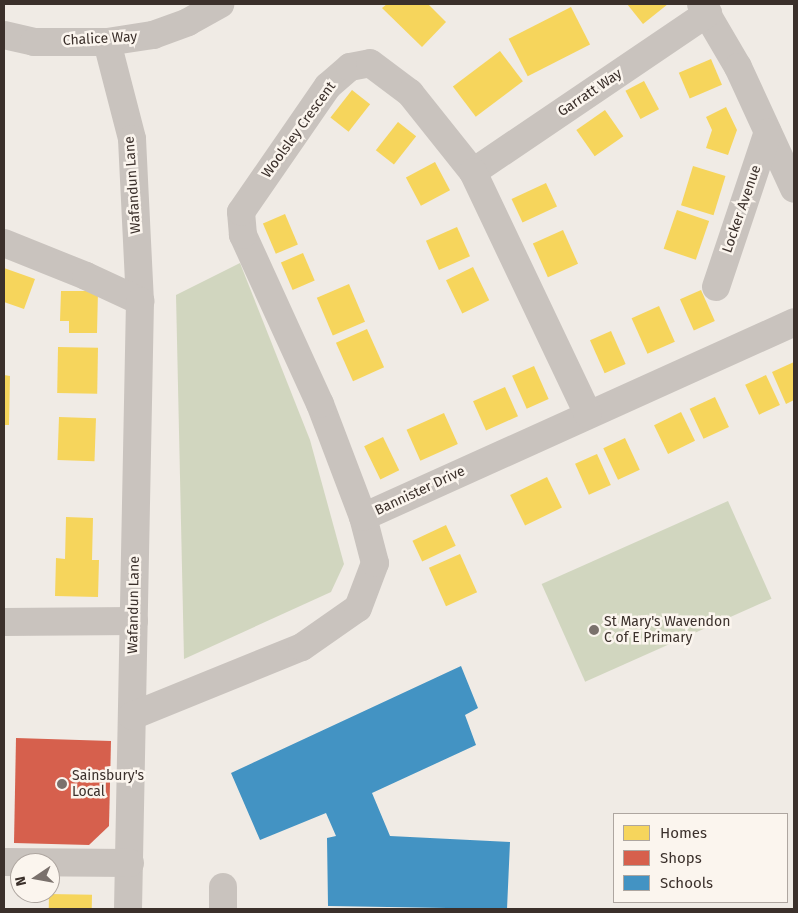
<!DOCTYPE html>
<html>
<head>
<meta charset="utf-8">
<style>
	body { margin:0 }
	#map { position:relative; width:798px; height:913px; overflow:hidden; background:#f0ebe5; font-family:"Fira Sans",sans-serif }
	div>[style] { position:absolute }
	.green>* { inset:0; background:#d1d6bf; transform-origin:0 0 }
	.homes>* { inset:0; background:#f6d55c; transform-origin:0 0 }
	.shops>* { inset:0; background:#d6604d }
	.schools>* { inset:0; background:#4393c3 }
	.minor>* { height:28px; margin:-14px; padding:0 14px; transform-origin:14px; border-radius:14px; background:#c9c3be }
	.dots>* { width:14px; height:14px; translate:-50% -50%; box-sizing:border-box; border:2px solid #fbf5ee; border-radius:50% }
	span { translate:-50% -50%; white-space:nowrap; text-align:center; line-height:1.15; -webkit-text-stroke:5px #fbf5ee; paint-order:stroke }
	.street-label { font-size:14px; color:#3b302b }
	.poi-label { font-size:14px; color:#3b302b }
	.left { translate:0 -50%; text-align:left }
	.frame { position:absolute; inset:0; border:5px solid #3b302b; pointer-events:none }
	.legend { position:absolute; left:613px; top:813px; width:175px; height:90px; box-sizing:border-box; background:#fbf5ee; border:1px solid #aea6a0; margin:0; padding:6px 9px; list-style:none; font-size:15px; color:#3b302b }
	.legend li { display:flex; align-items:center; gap:10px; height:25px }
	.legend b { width:25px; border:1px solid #aea6a0 }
	.north { position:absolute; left:10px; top:853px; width:50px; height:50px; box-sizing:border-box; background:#fbf5ee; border:1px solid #aea6a0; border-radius:50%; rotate:258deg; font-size:14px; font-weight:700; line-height:20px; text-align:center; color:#3b302b }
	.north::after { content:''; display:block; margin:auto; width:18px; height:22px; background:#7a716c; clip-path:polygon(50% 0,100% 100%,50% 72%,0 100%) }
</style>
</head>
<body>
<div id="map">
	<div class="green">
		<div style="clip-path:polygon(240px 263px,310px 440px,344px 564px,331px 592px,184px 659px,176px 295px)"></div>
		<div style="left:728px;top:501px;width:107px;height:204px;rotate:66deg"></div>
	</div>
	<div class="homes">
		<div style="clip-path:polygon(387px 4px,428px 4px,446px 22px,422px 47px,382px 8px)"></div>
		<div style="clip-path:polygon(627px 4px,668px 4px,643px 24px)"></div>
		<div style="left:571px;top:7px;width:42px;height:70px;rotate:63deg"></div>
		<div style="left:500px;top:51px;width:38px;height:59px;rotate:53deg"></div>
		<div style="left:711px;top:59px;width:28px;height:35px;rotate:67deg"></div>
		<div style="left:644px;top:81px;width:32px;height:21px;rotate:62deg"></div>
		<div style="left:352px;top:90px;width:23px;height:35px;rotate:38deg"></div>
		<div style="clip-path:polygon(726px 107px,737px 130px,728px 155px,706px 148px,712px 130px,706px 117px)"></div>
		<div style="left:605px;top:110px;width:32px;height:35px;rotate:55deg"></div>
		<div style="left:398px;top:122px;width:23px;height:36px;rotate:38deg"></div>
		<div style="left:435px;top:162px;width:32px;height:33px;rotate:62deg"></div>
		<div style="left:693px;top:166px;width:34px;height:41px;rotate:17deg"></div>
		<div style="left:546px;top:183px;width:26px;height:38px;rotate:65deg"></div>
		<div style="left:677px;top:210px;width:34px;height:41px;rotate:19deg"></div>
		<div style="left:285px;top:214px;width:33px;height:24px;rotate:67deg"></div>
		<div style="left:457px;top:227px;width:32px;height:34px;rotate:66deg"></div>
		<div style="left:563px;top:230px;width:37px;height:33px;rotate:66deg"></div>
		<div style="left:303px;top:253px;width:30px;height:24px;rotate:67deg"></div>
		<div style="left:473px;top:267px;width:37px;height:30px;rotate:64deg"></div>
		<div style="clip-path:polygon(4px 268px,35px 279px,24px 309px,4px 302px)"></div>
		<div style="left:349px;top:284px;width:41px;height:35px;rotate:67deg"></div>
		<div style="left:701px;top:290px;width:34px;height:23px;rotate:66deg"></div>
		<div style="clip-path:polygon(61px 291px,98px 291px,97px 333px,69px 333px,69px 321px,60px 321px)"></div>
		<div style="left:659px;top:306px;width:39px;height:30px;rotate:66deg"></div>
		<div style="left:367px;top:329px;width:42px;height:34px;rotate:66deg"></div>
		<div style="left:611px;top:331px;width:36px;height:23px;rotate:66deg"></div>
		<div style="left:58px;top:347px;width:40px;height:46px;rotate:1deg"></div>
		<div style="clip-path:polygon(794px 362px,794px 400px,786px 404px,772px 372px)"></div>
		<div style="left:534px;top:366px;width:36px;height:24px;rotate:66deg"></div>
		<div style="clip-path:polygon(4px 375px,10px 376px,9px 425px,4px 425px)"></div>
		<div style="left:766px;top:375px;width:33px;height:23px;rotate:65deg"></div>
		<div style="left:505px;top:387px;width:32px;height:35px;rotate:66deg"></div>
		<div style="left:715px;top:397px;width:33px;height:28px;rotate:65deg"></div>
		<div style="left:681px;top:412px;width:32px;height:30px;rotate:64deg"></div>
		<div style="left:444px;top:413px;width:34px;height:41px;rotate:66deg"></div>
		<div style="left:59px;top:417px;width:37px;height:43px;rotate:2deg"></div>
		<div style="left:383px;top:437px;width:37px;height:21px;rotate:64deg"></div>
		<div style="left:625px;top:438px;width:35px;height:24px;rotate:65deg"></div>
		<div style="left:597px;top:454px;width:34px;height:24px;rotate:66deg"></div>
		<div style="left:547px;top:477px;width:34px;height:41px;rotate:64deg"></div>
		<div style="clip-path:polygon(66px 517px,93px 518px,92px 560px,99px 560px,98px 597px,55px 596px,56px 558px,65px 559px)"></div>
		<div style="left:446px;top:525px;width:23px;height:37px;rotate:65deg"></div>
		<div style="left:460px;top:554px;width:42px;height:34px;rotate:66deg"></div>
		<div style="left:49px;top:894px;width:43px;height:15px;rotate:1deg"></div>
	</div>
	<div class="shops">
		<div style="clip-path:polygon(16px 738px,111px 741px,109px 826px,89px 845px,14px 843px)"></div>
	</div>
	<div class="schools">
		<div style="clip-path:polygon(461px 666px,478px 708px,465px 715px,476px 745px,372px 793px,390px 836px,510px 842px,507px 909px,328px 906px,327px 838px,336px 836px,326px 813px,260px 840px,231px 773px)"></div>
	</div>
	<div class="minor">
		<div style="left:701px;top:4px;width:73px;rotate:59.6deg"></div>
		<div style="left:738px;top:67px;width:134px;rotate:65.3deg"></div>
		<div style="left:4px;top:35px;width:31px;rotate:13deg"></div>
		<div style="left:34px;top:42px;width:73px"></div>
		<div style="left:107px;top:42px;width:47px;rotate:-8.7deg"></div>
		<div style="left:153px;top:35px;width:37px;rotate:-20deg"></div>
		<div style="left:188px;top:22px;width:37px;rotate:-29deg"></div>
		<div style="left:107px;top:42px;width:100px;rotate:75.5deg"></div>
		<div style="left:132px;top:139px;width:162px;rotate:87.2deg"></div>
		<div style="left:473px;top:172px;width:284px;rotate:-34.1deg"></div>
		<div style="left:4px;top:243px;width:88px;rotate:21.9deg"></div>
		<div style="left:86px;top:276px;width:60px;rotate:24.8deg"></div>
		<div style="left:140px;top:301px;width:608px;rotate:91.13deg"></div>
		<div style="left:716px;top:287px;width:163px;rotate:-71.5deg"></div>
		<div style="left:363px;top:517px;width:473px;rotate:-24.3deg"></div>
		<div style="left:4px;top:622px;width:130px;rotate:-0.4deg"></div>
		<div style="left:132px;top:716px;width:183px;rotate:-22.1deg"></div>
		<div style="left:302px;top:647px;width:68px;rotate:-34.9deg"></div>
		<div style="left:358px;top:608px;width:48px;rotate:-69.3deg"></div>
		<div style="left:375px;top:563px;width:48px;rotate:-104.6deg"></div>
		<div style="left:363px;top:517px;width:121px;rotate:-110.8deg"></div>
		<div style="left:320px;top:404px;width:186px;rotate:-114.5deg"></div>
		<div style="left:243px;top:235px;width:23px;rotate:-95deg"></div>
		<div style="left:241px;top:212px;width:153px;rotate:-55.4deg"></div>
		<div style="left:328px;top:86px;width:29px;rotate:-41deg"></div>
		<div style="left:350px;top:67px;width:20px;rotate:-11deg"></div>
		<div style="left:370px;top:63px;width:50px;rotate:36.9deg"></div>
		<div style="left:410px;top:93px;width:101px;rotate:51.4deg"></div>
		<div style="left:473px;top:172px;width:268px;rotate:64.6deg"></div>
		<div style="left:4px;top:862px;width:126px;rotate:0.5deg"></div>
		<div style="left:223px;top:909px;width:22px;rotate:-90deg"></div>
	</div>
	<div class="dots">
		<div style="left:594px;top:630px;background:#7a716c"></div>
		<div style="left:62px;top:784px;background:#7a716c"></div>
	</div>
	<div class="street-label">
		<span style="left:100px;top:39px;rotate:-3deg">Chalice Way</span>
		<span style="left:590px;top:93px;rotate:-34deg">Garratt Way</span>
		<span style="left:299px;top:130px;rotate:-54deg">Woolsley Crescent</span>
		<span style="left:133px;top:185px;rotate:-94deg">Wafandun Lane</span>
		<span style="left:742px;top:209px;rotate:-71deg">Locker Avenue</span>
		<span style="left:420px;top:491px;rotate:-25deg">Bannister Drive</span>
		<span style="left:134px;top:605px;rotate:-89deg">Wafandun Lane</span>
	</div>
	<div class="poi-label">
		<span class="left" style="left:604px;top:630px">St Mary's Wavendon<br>C of E Primary</span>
		<span class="left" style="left:72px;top:784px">Sainsbury's<br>Local</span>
	</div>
	<div class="frame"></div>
	<ul class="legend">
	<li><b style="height:14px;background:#f6d55c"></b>Homes</li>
	<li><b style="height:14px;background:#d6604d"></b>Shops</li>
	<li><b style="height:14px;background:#4393c3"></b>Schools</li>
	</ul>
	<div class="north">N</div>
</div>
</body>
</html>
